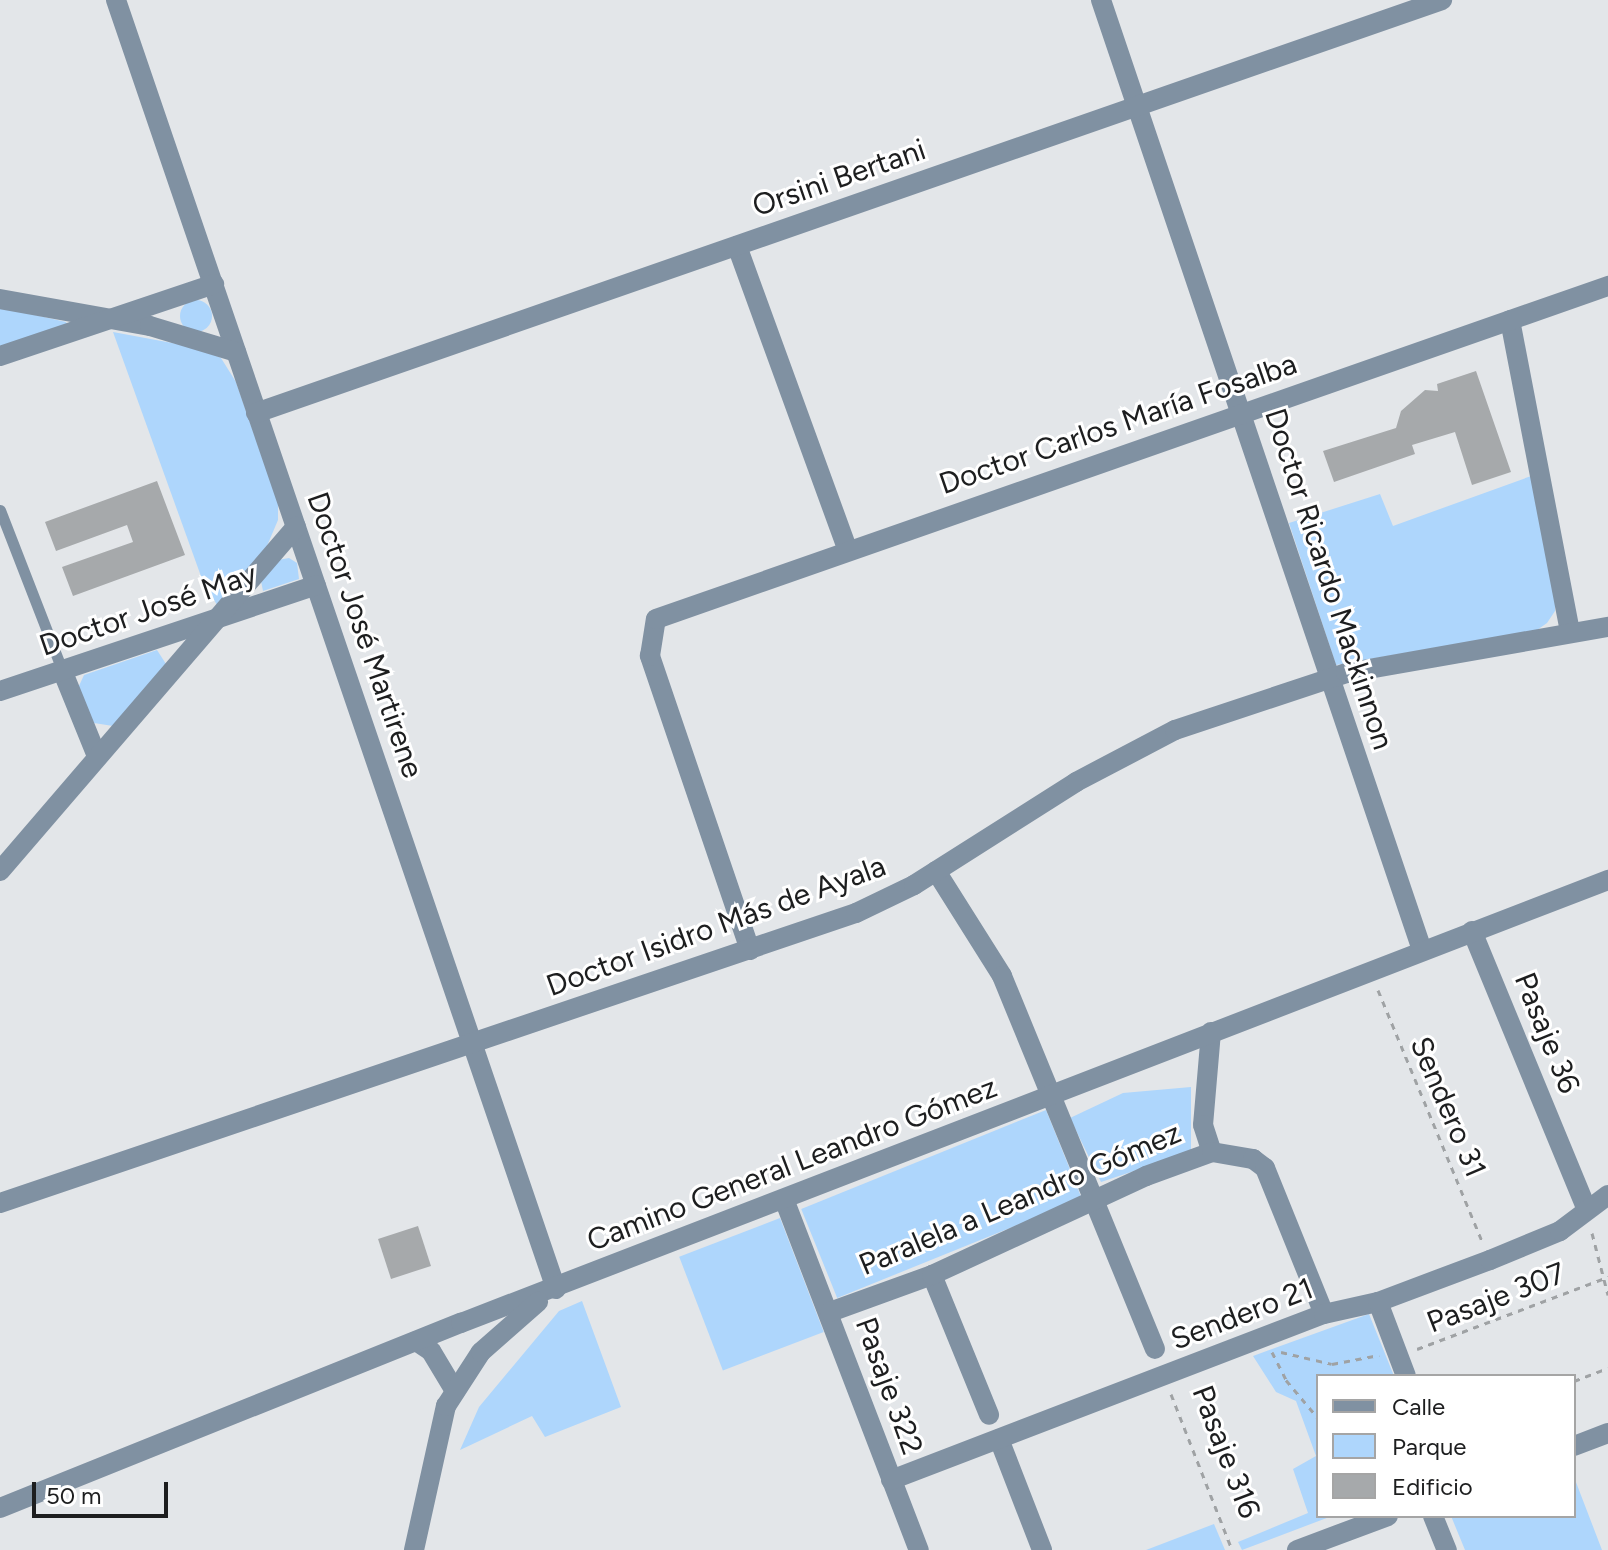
<!DOCTYPE html>
<html>
<head>
<meta charset="utf-8">
<style>
	body { margin:0 }
	#map { position:relative; width:1608px; height:1550px; overflow:hidden; background:#e3e6e9; font-family:Figtree,sans-serif }
	div>[style] { position:absolute }
	.green>* { inset:0; background:#aed6fc; transform-origin:0 0 }
	.round { border-radius:50% }
	.building>* { inset:0; background:#a6a9ab; transform-origin:0 0 }
	.path>* { height:3px; margin-top:-1.5px; transform-origin:0; background:repeating-linear-gradient(90deg,#9fa2a4 0 6px,transparent 0 12px) }
	.lane>* { height:11px; margin:-5.5px; padding:0 5.5px; transform-origin:5.5px; border-radius:5.5px; background:#8091a2 }
	.street>* { height:20px; margin:-10px; padding:0 10px; transform-origin:10px; border-radius:10px; background:#8091a2 }
	span { translate:-50% -50%; white-space:nowrap; text-align:center; line-height:1.15; -webkit-text-stroke:6px #fff; paint-order:stroke }
	.street-label { font-size:30px; color:#1d1e1f }
	.legend { position:absolute; left:1316px; top:1374px; width:260px; height:144px; box-sizing:border-box; background:#fff; border:2px solid #a5a5a5; margin:0; padding:10px 14px; list-style:none; font-size:24px; color:#1d1e1f }
	.legend li { display:flex; align-items:center; gap:16px; height:40px }
	.legend b { width:40px; border:2px solid #a5a5a5 }
	.scale { position:absolute; left:32px; top:1482px; width:136px; height:36px; box-sizing:border-box; border:4px solid #1d1e1f; border-top:0; padding-left:10px; font-size:24px; line-height:28px; white-space:nowrap; color:#1d1e1f; -webkit-text-stroke:6px #fff; paint-order:stroke }
</style>
</head>
<body>
<div id="map">
	<div class="green">
		<div class="round" style="left:180px;top:300px;width:32px;height:32px"></div>
		<div style="clip-path:polygon(0 307px,66px 322px,68px 326px,0 349px)"></div>
		<div style="clip-path:polygon(113px 332px,199px 348px,221px 358px,236px 382px,278px 503px,278px 520px,267px 546px,217px 605px,202px 579px)"></div>
		<div style="clip-path:polygon(1534px 475px,1555px 595px,1555px 611px,1547px 623px,1537px 630px,1336px 665px,1289px 523px,1380px 494px,1393px 526px)"></div>
		<div style="clip-path:polygon(289px 558px,297px 563px,299px 579px,263px 591px,261px 581px,278px 560px)"></div>
		<div style="clip-path:polygon(157px 650px,166px 664px,113px 726px,94px 723px,78px 688px,84px 675px)"></div>
		<div style="clip-path:polygon(1191px 1087px,1191px 1152px,1101px 1182px,1070px 1118px,1123px 1093px)"></div>
		<div style="left:1046px;top:1110px;width:96px;height:264px;rotate:68deg"></div>
		<div style="left:780px;top:1218px;width:122px;height:108px;rotate:69deg"></div>
		<div style="clip-path:polygon(582px 1301px,621px 1407px,545px 1437px,532px 1416px,460px 1450px,479px 1407px,559px 1311px)"></div>
		<div style="clip-path:polygon(1369px 1314px,1394px 1376px,1318px 1376px,1318px 1516px,1332px 1516px,1242px 1550px,1238px 1542px,1308px 1513px,1293px 1469px,1316px 1456px,1296px 1401px,1276px 1392px,1253px 1356px)"></div>
		<div style="clip-path:polygon(1574px 1477px,1602px 1550px,1465px 1550px,1451px 1516px,1574px 1516px)"></div>
		<div style="clip-path:polygon(1214px 1524px,1225px 1550px,1146px 1550px)"></div>
	</div>
	<div class="building">
		<div style="clip-path:polygon(1476px 371px,1511px 472px,1472px 485px,1455px 432px,1412px 445px,1415px 454px,1334px 482px,1323px 451px,1396px 428px,1401px 411px,1425px 390px,1438px 391px,1437px 384px)"></div>
		<div style="clip-path:polygon(157px 481px,185px 555px,73px 596px,62px 567px,133px 542px,127px 525px,56px 551px,45px 522px)"></div>
		<div style="left:418px;top:1226px;width:42px;height:42px;rotate:72deg"></div>
	</div>
	<div class="path">
		<div style="left:1378px;top:990px;width:272px;rotate:67.5deg"></div>
		<div style="left:1592px;top:1233px;width:64px;rotate:75.5deg"></div>
		<div style="left:1417px;top:1349px;width:204px;rotate:-20.7deg"></div>
		<div style="left:1272px;top:1352px;width:31px;rotate:63deg"></div>
		<div style="left:1286px;top:1380px;width:50px;rotate:49.9deg"></div>
		<div style="left:1281px;top:1352px;width:52px;rotate:13.2deg"></div>
		<div style="left:1332px;top:1364px;width:48px;rotate:-10.8deg"></div>
		<div style="left:1574px;top:1381px;width:36px;rotate:-21deg"></div>
		<div style="left:1171px;top:1394px;width:168px;rotate:68.6deg"></div>
	</div>
	<div class="lane">
		<div style="left:0;top:510px;width:172px;rotate:68.8deg"></div>
	</div>
	<div class="street">
		<div style="left:116px;top:0;width:1362px;rotate:71.15deg"></div>
		<div style="left:1101px;top:0;width:1003px;rotate:71.33deg"></div>
		<div style="left:737px;top:246px;width:322px;rotate:70deg"></div>
		<div style="left:0;top:299px;width:152px;rotate:10.2deg"></div>
		<div style="left:150px;top:326px;width:90px;rotate:16.8deg"></div>
		<div style="left:1510px;top:320px;width:317px;rotate:79.1deg"></div>
		<div style="left:0;top:356px;width:226px;rotate:-18.6deg"></div>
		<div style="left:256px;top:413px;width:1256px;rotate:-19.2deg"></div>
		<div style="left:62px;top:670px;width:93px;rotate:67.9deg"></div>
		<div style="left:0;top:691px;width:333px;rotate:-18.5deg"></div>
		<div style="left:0;top:871px;width:454px;rotate:-49.3deg"></div>
		<div style="left:936px;top:871px;width:124px;rotate:57.8deg"></div>
		<div style="left:1002px;top:976px;width:403px;rotate:67.7deg"></div>
		<div style="left:1472px;top:931px;width:300px;rotate:67.6deg"></div>
		<div style="left:750px;top:950px;width:311px;rotate:-108.8deg"></div>
		<div style="left:650px;top:656px;width:37px;rotate:-81deg"></div>
		<div style="left:656px;top:619px;width:1009px;rotate:-19.28deg"></div>
		<div style="left:1211px;top:1032px;width:93px;rotate:94.9deg"></div>
		<div style="left:1203px;top:1125px;width:28px;rotate:72deg"></div>
		<div style="left:784px;top:1199px;width:376px;rotate:69deg"></div>
		<div style="left:0;top:1203px;width:904px;rotate:-18.72deg"></div>
		<div style="left:856px;top:913px;width:64px;rotate:-25.8deg"></div>
		<div style="left:914px;top:885px;width:192px;rotate:-32.4deg"></div>
		<div style="left:1076px;top:782px;width:112px;rotate:-27.7deg"></div>
		<div style="left:1175px;top:730px;width:180px;rotate:-18.4deg"></div>
		<div style="left:1346px;top:673px;width:266px;rotate:-10deg"></div>
		<div style="left:932px;top:1275px;width:151px;rotate:67.8deg"></div>
		<div style="left:1378px;top:1302px;width:79px;rotate:69.3deg"></div>
		<div style="left:830px;top:1312px;width:109px;rotate:-19.9deg"></div>
		<div style="left:932px;top:1275px;width:236px;rotate:-24.8deg"></div>
		<div style="left:1146px;top:1176px;width:70px;rotate:-20deg"></div>
		<div style="left:1212px;top:1152px;width:42px;rotate:9.7deg"></div>
		<div style="left:1253px;top:1159px;width:15px;rotate:37deg"></div>
		<div style="left:1265px;top:1168px;width:157px;rotate:68deg"></div>
		<div style="left:416px;top:1341px;width:18px;rotate:34deg"></div>
		<div style="left:431px;top:1351px;width:47px;rotate:59deg"></div>
		<div style="left:999px;top:1439px;width:119px;rotate:68.8deg"></div>
		<div style="left:1574px;top:1446px;width:36px;rotate:-21deg"></div>
		<div style="left:891px;top:1480px;width:464px;rotate:-21deg"></div>
		<div style="left:1324px;top:1314px;width:55px;rotate:-12.5deg"></div>
		<div style="left:1378px;top:1302px;width:120px;rotate:-20.6deg"></div>
		<div style="left:1490px;top:1260px;width:76px;rotate:-22.5deg"></div>
		<div style="left:1560px;top:1231px;width:60px;rotate:-36.9deg"></div>
		<div style="left:0;top:1508px;width:497px;rotate:-21.9deg"></div>
		<div style="left:461px;top:1323px;width:1230px;rotate:-21.12deg"></div>
		<div style="left:1433px;top:1516px;width:37px;rotate:68deg"></div>
		<div style="left:414px;top:1550px;width:148px;rotate:-77.5deg"></div>
		<div style="left:446px;top:1406px;width:64px;rotate:-57.1deg"></div>
		<div style="left:481px;top:1352px;width:76px;rotate:-41.3deg"></div>
		<div style="left:1297px;top:1550px;width:97px;rotate:-20.5deg"></div>
	</div>
	<div class="street-label">
		<span style="left:839px;top:178px;rotate:-19deg">Orsini Bertani</span>
		<span style="left:1118px;top:424px;rotate:-19deg">Doctor Carlos María Fosalba</span>
		<span style="left:1329px;top:579px;rotate:72deg">Doctor Ricardo Mackinnon</span>
		<span style="left:148px;top:610px;rotate:-19deg">Doctor José May</span>
		<span style="left:365px;top:635px;rotate:71deg">Doctor José Martirene</span>
		<span style="left:716px;top:926px;rotate:-20deg">Doctor Isidro Más de Ayala</span>
		<span style="left:1547px;top:1033px;rotate:68deg">Pasaje 36</span>
		<span style="left:1448px;top:1107px;rotate:67deg">Sendero 31</span>
		<span style="left:792px;top:1164px;rotate:-21deg">Camino General Leandro Gómez</span>
		<span style="left:1020px;top:1199px;rotate:-23deg">Paralela a Leandro Gómez</span>
		<span style="left:1496px;top:1298px;rotate:-21deg">Pasaje 307</span>
		<span style="left:1242px;top:1314px;rotate:-21deg">Sendero 21</span>
		<span style="left:889px;top:1386px;rotate:70deg">Pasaje 322</span>
		<span style="left:1226px;top:1452px;rotate:69deg">Pasaje 316</span>
	</div>
	<ul class="legend">
	<li><b style="height:10px;background:#8091a2"></b>Calle</li>
	<li><b style="height:22px;background:#aed6fc"></b>Parque</li>
	<li><b style="height:22px;background:#a6a9ab"></b>Edificio</li>
	</ul>
	<div class="scale">50 m</div>
</div>
</body>
</html>
